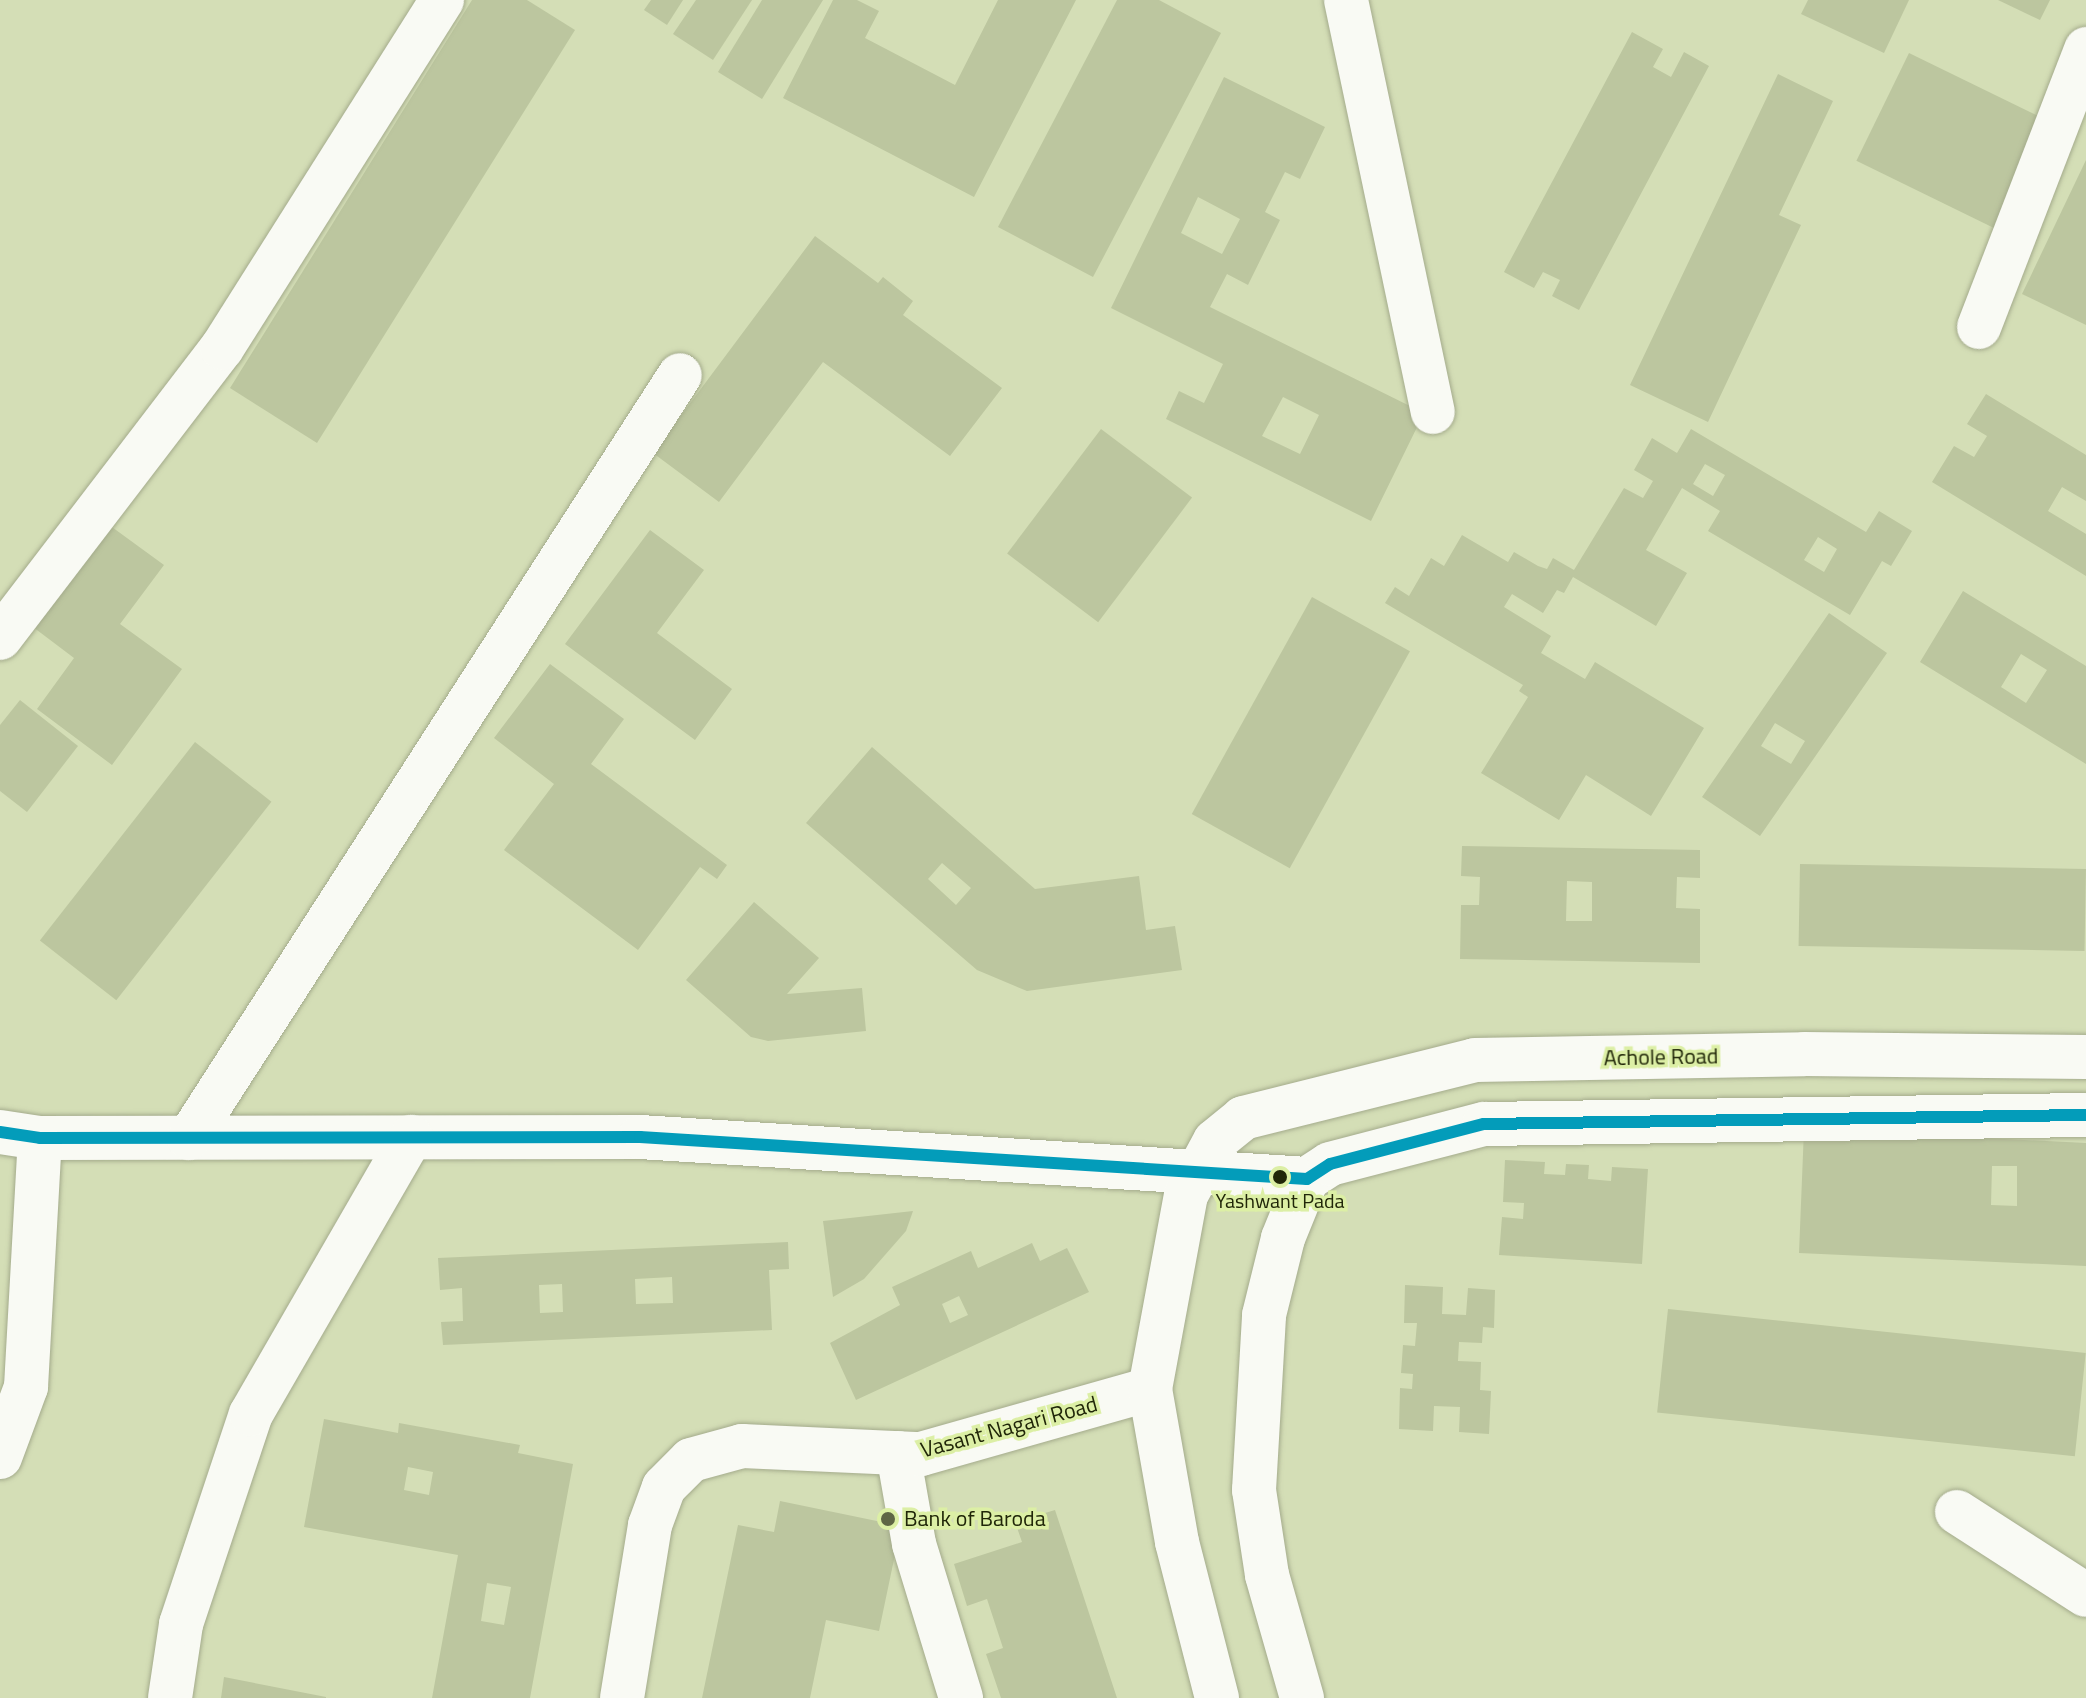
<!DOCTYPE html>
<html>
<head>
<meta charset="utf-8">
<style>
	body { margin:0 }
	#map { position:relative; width:2086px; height:1698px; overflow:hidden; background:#d4deb6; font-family:"Titillium Web",sans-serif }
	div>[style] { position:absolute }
	.building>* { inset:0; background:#bcc69f; transform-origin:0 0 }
	.roads { filter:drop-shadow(0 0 2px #a4ab8c) drop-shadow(0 0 2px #a4ab8c) }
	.minor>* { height:44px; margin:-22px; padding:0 22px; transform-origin:22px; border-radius:22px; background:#f9faf4 }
	.major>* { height:44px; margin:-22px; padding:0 22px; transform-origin:22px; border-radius:22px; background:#f9faf4 }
	.bus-1>* { height:12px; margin:-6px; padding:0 6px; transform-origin:6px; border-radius:6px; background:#039cba }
	.dots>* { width:22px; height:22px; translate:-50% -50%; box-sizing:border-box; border:4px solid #dcefa5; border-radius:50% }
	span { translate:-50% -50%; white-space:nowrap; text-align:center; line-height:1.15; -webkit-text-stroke:7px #dcefa5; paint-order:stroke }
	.bus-label { font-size:20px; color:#202608 }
	.street-label { font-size:22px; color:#202608 }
	.poi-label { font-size:22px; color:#202608 }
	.left { translate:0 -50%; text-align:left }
</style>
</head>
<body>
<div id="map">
	<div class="building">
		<div style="clip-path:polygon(472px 0,527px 0,575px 30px,317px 443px,230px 388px)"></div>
		<div style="clip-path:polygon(651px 0,683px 0,667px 25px,644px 10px)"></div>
		<div style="clip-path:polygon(696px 0,752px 0,713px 60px,673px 34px)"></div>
		<div style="clip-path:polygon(762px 0,823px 0,762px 99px,718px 72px)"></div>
		<div style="clip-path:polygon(833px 0,857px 0,879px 11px,865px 38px,955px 85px,998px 0,1076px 0,974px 197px,783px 98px)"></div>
		<div style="clip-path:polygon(1117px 0,1159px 0,1221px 33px,1093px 277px,998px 227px)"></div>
		<div style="clip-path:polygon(1808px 0,1909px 0,1884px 53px,1801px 14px)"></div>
		<div style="clip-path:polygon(1998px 0,2050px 0,2040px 20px)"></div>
		<div style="clip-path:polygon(1632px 32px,1663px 49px,1653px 67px,1671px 77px,1684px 52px,1709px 66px,1579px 310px,1552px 296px,1560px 280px,1543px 272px,1534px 288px,1504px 272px)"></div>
		<div style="left:1909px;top:53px;width:157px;height:120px;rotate:26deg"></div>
		<div style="clip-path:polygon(1778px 74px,1833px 101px,1779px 215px,1801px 225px,1708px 422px,1630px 385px)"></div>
		<div style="clip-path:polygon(evenodd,1224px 77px,1325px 127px,1300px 179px,1285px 172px,1265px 212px,1280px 220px,1248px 285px,1227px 274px,1210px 307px,1424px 413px,1371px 521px,1166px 419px,1179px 391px,1204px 403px,1223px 364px,1111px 308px,1224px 77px,1198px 197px,1240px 219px,1222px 254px,1181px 233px,1198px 197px,1224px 77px,1283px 397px,1319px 415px,1300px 454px,1262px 436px,1283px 397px)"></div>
		<div style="clip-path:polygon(2086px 160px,2086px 325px,2022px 294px)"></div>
		<div style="clip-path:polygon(815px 236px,878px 283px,883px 277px,913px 301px,903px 315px,1002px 388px,950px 456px,823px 362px,719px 502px,653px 453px)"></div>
		<div style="clip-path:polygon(1986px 394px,2086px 455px,2086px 501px,2062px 487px,2048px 511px,2086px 534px,2086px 576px,1932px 482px,1954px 446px,1974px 457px,1987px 436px,1967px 424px)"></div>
		<div style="left:1101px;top:429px;width:114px;height:156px;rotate:37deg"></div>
		<div style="clip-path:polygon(evenodd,1691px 429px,1866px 532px,1879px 511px,1912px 531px,1891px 566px,1882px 561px,1850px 615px,1708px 531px,1720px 511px,1682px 488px,1646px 550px,1687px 573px,1656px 626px,1573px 577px,1564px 593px,1557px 590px,1543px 613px,1512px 594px,1504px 607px,1551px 636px,1541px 653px,1585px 679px,1595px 662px,1704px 728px,1651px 816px,1586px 775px,1559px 820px,1481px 773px,1528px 697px,1519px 691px,1523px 685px,1385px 603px,1395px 587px,1409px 596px,1431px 558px,1444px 566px,1462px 535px,1508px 562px,1514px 552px,1538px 566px,1547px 569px,1553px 558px,1574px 570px,1624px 488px,1643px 498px,1653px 481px,1634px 470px,1652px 438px,1677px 453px,1691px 429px,1705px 464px,1725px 475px,1713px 496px,1693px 484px,1705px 464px,1691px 429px,1818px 537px,1837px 549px,1824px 572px,1804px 560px,1818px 537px)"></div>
		<div style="clip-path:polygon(105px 522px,164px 565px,120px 624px,182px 669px,112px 765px,37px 709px,74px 658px,29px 624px)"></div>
		<div style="clip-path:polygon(650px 530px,704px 570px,657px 633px,732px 689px,695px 740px,565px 644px)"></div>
		<div style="clip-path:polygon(evenodd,1963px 591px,2086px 666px,2086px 764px,1920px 662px,1963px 591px,2021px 654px,2047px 670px,2026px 703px,2001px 687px,2021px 654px)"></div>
		<div style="left:1312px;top:597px;width:112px;height:248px;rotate:29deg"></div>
		<div style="clip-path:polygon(evenodd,1829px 613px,1887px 653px,1760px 836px,1702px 797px,1829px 613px,1775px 723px,1805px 741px,1791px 764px,1761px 746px,1775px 723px)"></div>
		<div style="clip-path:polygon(550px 664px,624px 719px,591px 764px,727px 865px,717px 879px,700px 867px,638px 950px,504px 850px,554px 784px,494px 738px)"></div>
		<div style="clip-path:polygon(20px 700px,78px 746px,27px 812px,0 791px,0 725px)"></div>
		<div style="left:195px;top:742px;width:97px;height:252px;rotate:38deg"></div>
		<div style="clip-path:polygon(evenodd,872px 747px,1035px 889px,1139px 876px,1146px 930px,1175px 926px,1182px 970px,1027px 991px,977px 970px,806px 823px,872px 747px,942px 863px,971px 888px,956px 905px,928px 879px,942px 863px)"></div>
		<div style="clip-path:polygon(evenodd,1462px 846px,1700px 850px,1700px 878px,1677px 877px,1676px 908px,1700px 909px,1700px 963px,1460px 959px,1461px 905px,1479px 905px,1480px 877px,1461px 876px,1462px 846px,1567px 881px,1592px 882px,1592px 921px,1566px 921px,1567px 881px)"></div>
		<div style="left:1800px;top:864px;width:286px;height:82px;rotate:1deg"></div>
		<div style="clip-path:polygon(754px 902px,819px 958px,787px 994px,862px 988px,866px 1031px,768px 1041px,751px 1037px,686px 980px)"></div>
		<div style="clip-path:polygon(evenodd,1804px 1129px,2086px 1143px,2086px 1266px,1799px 1253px,1804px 1129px,1992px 1166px,2017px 1166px,2017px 1206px,1991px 1205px,1992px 1166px)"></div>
		<div style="clip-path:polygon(1505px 1160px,1545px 1162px,1544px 1174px,1565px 1175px,1566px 1164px,1589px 1165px,1588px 1179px,1611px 1181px,1612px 1167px,1648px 1169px,1642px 1264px,1499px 1255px,1502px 1217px,1523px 1219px,1524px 1203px,1503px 1202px)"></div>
		<div style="clip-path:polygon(913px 1211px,906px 1231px,864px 1279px,833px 1297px,823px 1221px)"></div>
		<div style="clip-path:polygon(evenodd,788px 1242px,789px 1269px,769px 1270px,772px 1330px,443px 1345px,441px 1322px,463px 1321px,462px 1288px,440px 1290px,438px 1258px,788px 1242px,672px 1277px,673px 1303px,636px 1304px,635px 1279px,672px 1277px,788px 1242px,562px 1284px,563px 1312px,540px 1313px,539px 1285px,562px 1284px)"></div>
		<div style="clip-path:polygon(evenodd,1032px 1243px,1040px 1261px,1067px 1248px,1089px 1292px,856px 1400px,830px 1343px,900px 1305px,892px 1287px,971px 1251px,978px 1268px,1032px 1243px,959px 1296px,968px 1315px,950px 1323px,942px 1304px,959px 1296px)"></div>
		<div style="clip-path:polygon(1405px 1285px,1443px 1287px,1442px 1314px,1466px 1315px,1468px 1288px,1495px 1290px,1494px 1328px,1483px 1327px,1482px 1343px,1459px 1342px,1458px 1361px,1481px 1362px,1480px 1390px,1491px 1391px,1489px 1434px,1459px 1432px,1460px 1407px,1434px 1406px,1433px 1431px,1399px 1429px,1400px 1388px,1412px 1389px,1413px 1374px,1401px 1373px,1403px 1345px,1415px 1346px,1417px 1323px,1404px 1323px)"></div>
		<div style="left:1668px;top:1309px;width:420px;height:104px;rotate:6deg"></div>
		<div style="clip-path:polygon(evenodd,324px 1419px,398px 1433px,399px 1423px,520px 1445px,518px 1453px,573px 1464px,530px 1698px,432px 1698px,458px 1555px,304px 1527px,324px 1419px,408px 1467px,433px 1472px,429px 1495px,404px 1490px,408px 1467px,324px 1419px,487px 1583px,511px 1587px,504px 1625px,481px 1621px,487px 1583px)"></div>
		<div style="clip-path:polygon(780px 1501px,901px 1526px,879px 1631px,826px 1620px,810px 1698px,702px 1698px,738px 1525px,774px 1532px)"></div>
		<div style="clip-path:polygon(1055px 1510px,1117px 1698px,1001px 1698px,986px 1654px,1003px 1648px,987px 1599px,967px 1606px,954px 1564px,1022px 1542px,1015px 1522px)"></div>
		<div style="clip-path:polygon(224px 1677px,326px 1697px,326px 1698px,221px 1698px)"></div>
	</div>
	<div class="roads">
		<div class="minor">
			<div style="left:1346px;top:0;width:421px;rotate:78.1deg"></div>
			<div style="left:1979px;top:327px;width:298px;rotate:-68.9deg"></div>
			<div style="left:0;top:638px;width:365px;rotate:-52.6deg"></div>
			<div style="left:222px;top:348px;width:412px;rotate:-57.7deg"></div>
			<div style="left:0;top:1132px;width:40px;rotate:8.5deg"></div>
			<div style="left:40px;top:1138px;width:600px;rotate:-0.1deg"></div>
			<div style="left:640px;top:1137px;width:668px;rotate:3.6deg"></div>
			<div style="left:189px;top:1138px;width:907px;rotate:-57.24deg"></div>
			<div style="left:898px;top:1453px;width:92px;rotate:80deg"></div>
			<div style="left:914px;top:1544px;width:161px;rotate:73deg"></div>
			<div style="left:0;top:1457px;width:75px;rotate:-69.6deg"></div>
			<div style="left:26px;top:1387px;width:249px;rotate:-86.8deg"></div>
			<div style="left:1957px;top:1512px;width:153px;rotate:32.8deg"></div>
			<div style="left:170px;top:1698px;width:75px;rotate:-81.5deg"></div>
			<div style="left:181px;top:1624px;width:221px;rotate:-71.6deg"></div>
			<div style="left:251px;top:1414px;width:320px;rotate:-60deg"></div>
			<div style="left:622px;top:1698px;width:175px;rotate:-80.8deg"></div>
			<div style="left:650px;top:1525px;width:40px;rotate:-69.8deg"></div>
			<div style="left:664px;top:1487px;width:38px;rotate:-45deg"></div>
			<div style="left:691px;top:1460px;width:53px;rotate:-15.4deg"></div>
			<div style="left:742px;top:1446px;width:179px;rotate:2.6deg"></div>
			<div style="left:921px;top:1454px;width:238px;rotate:-15.8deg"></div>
		</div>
		<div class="major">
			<div style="left:1217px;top:1698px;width:161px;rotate:-104.4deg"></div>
			<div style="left:1177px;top:1542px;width:155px;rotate:-100deg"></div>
			<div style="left:1150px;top:1389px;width:197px;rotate:-79.5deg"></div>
			<div style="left:1186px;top:1195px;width:61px;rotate:-61.8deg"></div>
			<div style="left:1215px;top:1141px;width:36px;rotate:-39deg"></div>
			<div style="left:1243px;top:1118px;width:239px;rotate:-14deg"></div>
			<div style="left:1475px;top:1060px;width:329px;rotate:-1deg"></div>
			<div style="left:1804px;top:1054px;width:282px;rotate:0.6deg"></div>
			<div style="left:1302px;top:1698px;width:128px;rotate:-105.9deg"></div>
			<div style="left:1267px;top:1575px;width:86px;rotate:-98.7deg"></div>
			<div style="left:1254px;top:1490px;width:175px;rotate:-86.7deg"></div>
			<div style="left:1264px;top:1315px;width:79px;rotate:-76.1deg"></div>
			<div style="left:1283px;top:1238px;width:64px;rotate:-67.9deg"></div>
			<div style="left:1307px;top:1179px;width:27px;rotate:-33deg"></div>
			<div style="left:1330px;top:1164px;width:159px;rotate:-14.6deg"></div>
			<div style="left:1484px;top:1124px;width:602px;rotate:-0.86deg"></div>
		</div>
	</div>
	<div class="bus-1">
		<div style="left:0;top:1132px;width:40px;rotate:8.5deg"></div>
		<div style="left:40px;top:1138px;width:600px;rotate:-0.1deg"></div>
		<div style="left:640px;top:1137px;width:668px;rotate:3.6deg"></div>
		<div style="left:1307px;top:1179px;width:27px;rotate:-33deg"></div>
		<div style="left:1330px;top:1164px;width:159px;rotate:-14.6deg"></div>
		<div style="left:1484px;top:1124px;width:602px;rotate:-0.86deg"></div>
	</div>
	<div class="dots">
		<div style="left:1280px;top:1177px;background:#202608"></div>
		<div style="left:888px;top:1519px;background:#5f6645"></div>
	</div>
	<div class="bus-label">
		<span style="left:1280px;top:1200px">Yashwant Pada</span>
	</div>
	<div class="street-label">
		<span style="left:1661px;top:1057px;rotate:-1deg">Achole Road</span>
		<span style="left:1009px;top:1427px;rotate:-15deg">Vasant Nagari Road</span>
	</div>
	<div class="poi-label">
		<span class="left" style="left:904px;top:1519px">Bank of Baroda</span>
	</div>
</div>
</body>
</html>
